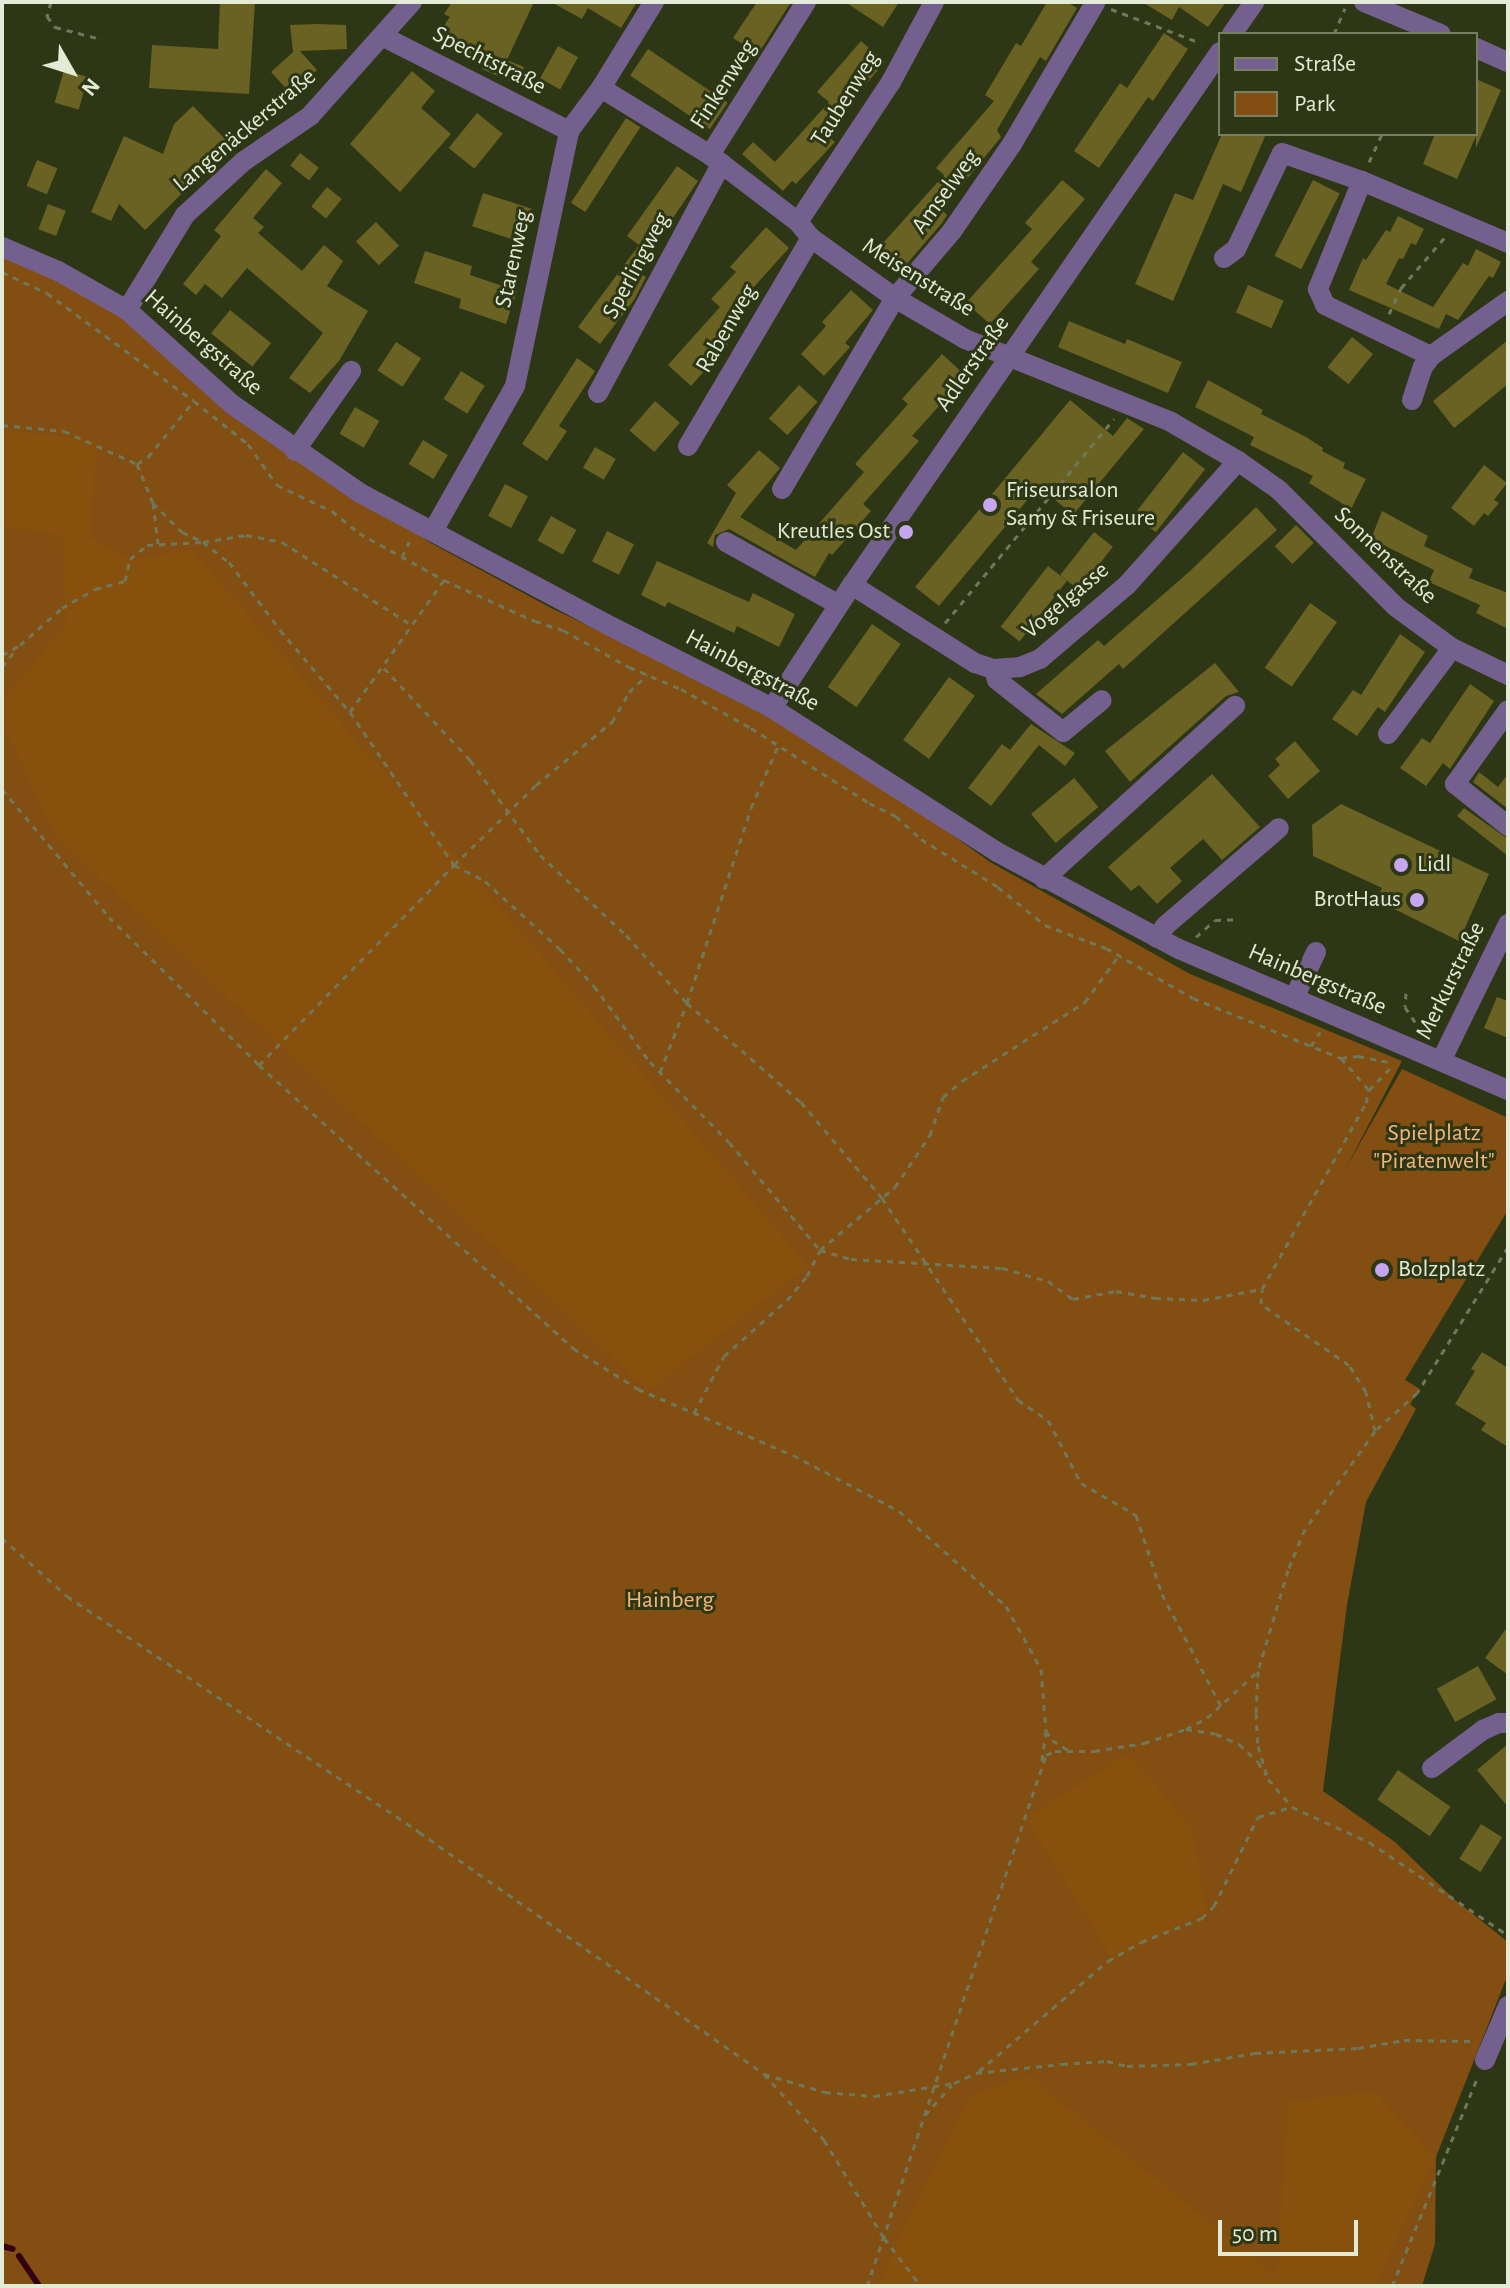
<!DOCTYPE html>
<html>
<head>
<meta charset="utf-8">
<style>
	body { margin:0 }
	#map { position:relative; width:1510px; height:2288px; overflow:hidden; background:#2d3715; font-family:"Alegreya Sans",sans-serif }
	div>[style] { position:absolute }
	.green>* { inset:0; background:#824e12 }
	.forest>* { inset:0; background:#88500d }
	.stream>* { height:6px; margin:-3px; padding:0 3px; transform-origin:3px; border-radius:3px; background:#330013 }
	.building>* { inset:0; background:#696222; transform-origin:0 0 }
	.path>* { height:3px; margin-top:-1.5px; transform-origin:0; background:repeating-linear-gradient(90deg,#6f785b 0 6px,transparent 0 12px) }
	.minor>* { height:20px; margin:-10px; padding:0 10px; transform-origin:10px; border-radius:10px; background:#74608e }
	.dots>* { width:22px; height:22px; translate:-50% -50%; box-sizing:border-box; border:4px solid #2d3715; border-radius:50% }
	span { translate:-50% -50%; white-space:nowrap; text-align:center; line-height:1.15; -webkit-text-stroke:6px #2d3715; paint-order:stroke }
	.street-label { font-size:24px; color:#e3ead6 }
	.poi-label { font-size:24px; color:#e3ead6 }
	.left { translate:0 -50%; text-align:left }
	.right { translate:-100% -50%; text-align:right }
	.park-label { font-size:24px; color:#f7b679 }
	.frame { position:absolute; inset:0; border:4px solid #e3ead6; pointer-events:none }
	.legend { position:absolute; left:1218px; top:32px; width:260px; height:104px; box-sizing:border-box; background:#2d3715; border:2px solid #767f62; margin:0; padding:10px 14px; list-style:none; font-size:24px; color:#e3ead6 }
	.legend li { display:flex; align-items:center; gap:16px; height:40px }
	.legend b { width:40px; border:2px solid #767f62 }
	.north { position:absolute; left:32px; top:32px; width:80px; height:80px; -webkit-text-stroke:6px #2d3715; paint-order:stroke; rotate:129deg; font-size:22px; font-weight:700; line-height:32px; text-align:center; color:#e3ead6 }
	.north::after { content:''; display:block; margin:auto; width:28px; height:36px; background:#e3ead6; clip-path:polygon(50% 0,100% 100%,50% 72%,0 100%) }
	.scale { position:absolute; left:1218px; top:2220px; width:140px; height:36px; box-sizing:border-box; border:4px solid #e3ead6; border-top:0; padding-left:10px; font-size:24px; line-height:28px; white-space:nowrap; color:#e3ead6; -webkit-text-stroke:6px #2d3715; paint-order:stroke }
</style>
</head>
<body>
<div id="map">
	<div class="green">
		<div style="clip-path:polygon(2px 256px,90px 284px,140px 308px,196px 373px,429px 542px,553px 609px,735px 694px,849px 761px,990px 862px,1190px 974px,1402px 1061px,1346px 1168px,1402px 1069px,1508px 1118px,1508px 1210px,1405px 1380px,1420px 1389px,1410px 1404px,1416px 1409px,1366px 1502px,1347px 1605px,1323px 1791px,1395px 1842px,1454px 1899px,1508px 1942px,1508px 1974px,1436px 2157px,1435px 2244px,1422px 2286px,2px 2286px)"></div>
	</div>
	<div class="forest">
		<div style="clip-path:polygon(2px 430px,97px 440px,90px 538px,134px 560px,192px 550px,808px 1266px,648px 1391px,55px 835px,2px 722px,2px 701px,66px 625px,62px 536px,2px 526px)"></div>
		<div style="clip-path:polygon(1128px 1753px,1192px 1828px,1207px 1911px,1114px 1961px,1026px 1818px)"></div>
		<div style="clip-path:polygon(1027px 2075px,1277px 2276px,1288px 2102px,1373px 2091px,1436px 2157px,1374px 2286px,881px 2286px,897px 2241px,971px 2095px)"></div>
	</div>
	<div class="stream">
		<div style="left:2px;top:2246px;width:11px;rotate:15deg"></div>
		<div style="left:19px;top:2256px;width:36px;rotate:56deg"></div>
	</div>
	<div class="building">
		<div style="clip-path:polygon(220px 2px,255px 2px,249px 94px,149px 88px,152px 45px,218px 49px)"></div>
		<div style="clip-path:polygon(452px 2px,534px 2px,507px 60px,524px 67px,516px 84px,482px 69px,484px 64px,443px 34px,441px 30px,450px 17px,444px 14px)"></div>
		<div style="clip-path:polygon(551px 2px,637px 2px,621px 28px,588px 8px,582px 19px)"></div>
		<div style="clip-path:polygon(757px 2px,791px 2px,758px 54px,733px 38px)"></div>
		<div style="clip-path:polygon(845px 2px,899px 2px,883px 27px)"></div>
		<div style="clip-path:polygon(1047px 2px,1067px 2px,1077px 8px,1046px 61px,1040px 57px,997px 130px,1001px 137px,942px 210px,947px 215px,942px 223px,898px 274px,875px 252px,944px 175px,936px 168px,994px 101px,985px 95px,1016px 43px,1021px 46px)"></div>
		<div style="clip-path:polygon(1142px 2px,1226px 2px,1208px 27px,1179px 7px,1172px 20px)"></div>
		<div style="clip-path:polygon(317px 24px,346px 25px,347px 49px,300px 51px,317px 70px,291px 94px,271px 72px,293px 52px,290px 25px)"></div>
		<div style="clip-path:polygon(1164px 33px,1188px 49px,1153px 101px,1148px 97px,1099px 168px,1074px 151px,1120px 83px,1127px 88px)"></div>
		<div style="clip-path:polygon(861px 41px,885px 62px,824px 132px,835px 142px,796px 184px,792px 181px,783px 191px,742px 154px,753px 142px,775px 162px,829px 102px,817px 92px)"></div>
		<div style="left:558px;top:46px;width:23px;height:37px;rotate:29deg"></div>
		<div style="left:648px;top:49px;width:96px;height:32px;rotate:34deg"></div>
		<div style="left:64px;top:70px;width:25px;height:34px;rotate:16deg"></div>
		<div style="clip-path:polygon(412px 71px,435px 91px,421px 108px,451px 134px,400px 192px,350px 144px)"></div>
		<div style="clip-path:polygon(1476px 79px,1501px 90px,1476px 148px,1476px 136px,1457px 179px,1423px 164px,1435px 134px,1476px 134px)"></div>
		<div style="clip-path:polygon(193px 106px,231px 145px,145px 230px,119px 204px,111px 221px,91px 212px,124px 136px,163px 154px,174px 124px)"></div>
		<div style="left:477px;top:113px;width:33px;height:45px;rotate:39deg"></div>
		<div style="left:626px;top:118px;width:17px;height:101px;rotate:33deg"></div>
		<div style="clip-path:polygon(1222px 134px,1266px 134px,1241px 192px,1223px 184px,1173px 301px,1135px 284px,1175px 193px,1193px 200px)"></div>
		<div style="left:300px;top:153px;width:24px;height:16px;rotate:38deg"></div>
		<div style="left:37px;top:160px;width:22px;height:28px;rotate:22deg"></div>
		<div style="clip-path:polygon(677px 166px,698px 181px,637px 271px,646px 277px,634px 300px,600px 344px,578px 327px,639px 245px,627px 236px)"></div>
		<div style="clip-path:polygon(266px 169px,282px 183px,253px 218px,264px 227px,258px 233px,302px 271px,324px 245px,343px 261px,327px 286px,368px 311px,339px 361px,310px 393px,289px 378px,323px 333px,247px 268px,222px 298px,205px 284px,196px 295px,183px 284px,221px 236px,214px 230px)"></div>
		<div style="clip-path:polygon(1062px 180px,1085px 199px,1031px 262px,1039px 269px,990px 324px,966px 303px,1032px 229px,1025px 223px)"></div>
		<div style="left:1313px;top:180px;width:30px;height:85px;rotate:27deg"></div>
		<div style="left:327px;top:187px;width:19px;height:25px;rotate:39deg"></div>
		<div style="left:483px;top:193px;width:51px;height:35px;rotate:18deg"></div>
		<div style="left:48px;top:204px;width:19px;height:27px;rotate:21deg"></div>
		<div style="clip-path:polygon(1398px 216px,1424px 229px,1416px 245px,1411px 243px,1403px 259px,1399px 258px,1386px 284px,1433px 307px,1463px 263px,1468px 266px,1476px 249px,1501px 262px,1493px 278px,1489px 276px,1458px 320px,1446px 314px,1439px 329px,1349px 290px,1363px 258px,1366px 260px,1386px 230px,1390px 232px)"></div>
		<div style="left:376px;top:222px;width:33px;height:28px;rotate:46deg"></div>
		<div style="clip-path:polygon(766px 227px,789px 248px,753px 288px,759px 293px,719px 336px,728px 344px,691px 386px,668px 365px,720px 307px,711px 299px,736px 272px,730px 267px)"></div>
		<div style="clip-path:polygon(425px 251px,472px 266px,470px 275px,517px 291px,506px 324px,459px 308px,461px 299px,414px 283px)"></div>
		<div style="left:1248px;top:285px;width:39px;height:30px;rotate:24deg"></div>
		<div style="clip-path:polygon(851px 290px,873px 310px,845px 343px,850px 347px,824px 376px,801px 354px,826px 326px,822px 322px)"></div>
		<div style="left:230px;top:310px;width:53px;height:30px;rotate:39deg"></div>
		<div style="clip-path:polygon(1069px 321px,1125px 344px,1127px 339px,1182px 362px,1168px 393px,1058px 347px)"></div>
		<div style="left:1352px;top:337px;width:27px;height:39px;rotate:39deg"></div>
		<div style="clip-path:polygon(1508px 340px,1508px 384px,1454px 428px,1433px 401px)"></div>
		<div style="left:396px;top:342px;width:30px;height:34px;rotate:33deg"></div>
		<div style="clip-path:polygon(942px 354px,966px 376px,912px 436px,919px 441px,863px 504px,871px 511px,832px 555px,829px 553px,815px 577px,729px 529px,715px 535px,713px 547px,707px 543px,736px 493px,727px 485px,759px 450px,780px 468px,740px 517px,796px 550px,864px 472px,855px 464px,908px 404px,902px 399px)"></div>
		<div style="clip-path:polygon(577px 358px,595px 371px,559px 426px,567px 431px,547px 461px,522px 444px)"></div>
		<div style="left:461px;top:371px;width:28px;height:33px;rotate:32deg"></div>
		<div style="clip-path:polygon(1208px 380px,1263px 410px,1261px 414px,1306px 437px,1323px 448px,1322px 451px,1345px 463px,1343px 468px,1366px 479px,1351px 509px,1309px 483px,1313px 476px,1250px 445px,1254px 437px,1195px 407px)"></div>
		<div style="left:799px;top:385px;width:25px;height:45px;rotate:42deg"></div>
		<div style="clip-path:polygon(1070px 400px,1113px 436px,1127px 418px,1144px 429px,1073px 515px,1039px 486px,939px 606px,915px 587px)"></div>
		<div style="left:655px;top:401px;width:33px;height:39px;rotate:41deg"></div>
		<div style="left:355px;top:407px;width:28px;height:31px;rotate:30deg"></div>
		<div style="left:423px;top:440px;width:29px;height:28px;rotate:31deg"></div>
		<div style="left:595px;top:447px;width:24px;height:24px;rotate:30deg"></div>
		<div style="left:1183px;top:452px;width:28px;height:80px;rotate:38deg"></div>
		<div style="clip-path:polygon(1484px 465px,1507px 483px,1494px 500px,1499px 503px,1488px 516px,1484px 513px,1474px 526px,1451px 508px)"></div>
		<div style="left:505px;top:484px;width:26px;height:36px;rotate:28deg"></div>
		<div style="clip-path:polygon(1256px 507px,1277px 530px,1123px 669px,1119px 664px,1062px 714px,1036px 694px,1098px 640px,1104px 646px,1189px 572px)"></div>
		<div style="clip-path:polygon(1382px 511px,1428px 536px,1424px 546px,1473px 569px,1469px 578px,1508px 593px,1508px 629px,1476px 613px,1480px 605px,1429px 582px,1434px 570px,1371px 539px)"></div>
		<div style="left:551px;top:516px;width:29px;height:28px;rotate:29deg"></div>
		<div style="left:1296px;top:525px;width:25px;height:30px;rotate:45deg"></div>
		<div style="left:607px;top:531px;width:30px;height:34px;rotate:26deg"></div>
		<div style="left:1094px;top:532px;width:24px;height:55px;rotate:38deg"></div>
		<div style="clip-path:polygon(657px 561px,749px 602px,753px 593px,795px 614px,779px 647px,737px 626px,734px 633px,668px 602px,665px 607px,641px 595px)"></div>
		<div style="left:1048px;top:566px;width:24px;height:77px;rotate:38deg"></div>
		<div style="left:1310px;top:603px;width:33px;height:79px;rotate:35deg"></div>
		<div style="left:872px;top:624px;width:35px;height:77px;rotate:35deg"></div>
		<div style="clip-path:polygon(1400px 634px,1425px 652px,1385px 712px,1378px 707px,1357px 736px,1332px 719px,1353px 690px,1361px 695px)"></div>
		<div style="clip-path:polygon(1215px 663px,1239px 692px,1226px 696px,1130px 782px,1105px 751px)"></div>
		<div style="left:949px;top:677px;width:32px;height:78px;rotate:36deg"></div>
		<div style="clip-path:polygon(1470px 684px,1494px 701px,1450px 769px,1443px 763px,1426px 786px,1400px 768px,1422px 738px,1430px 743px)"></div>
		<div style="clip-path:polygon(1031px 724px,1075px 753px,1065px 766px,1039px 745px,991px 806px,968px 788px,1002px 744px,1010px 750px)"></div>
		<div style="clip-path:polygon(1295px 741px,1320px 771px,1288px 799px,1268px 776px,1280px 765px,1275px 759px)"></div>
		<div style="clip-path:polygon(1479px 772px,1498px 787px,1508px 774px,1508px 809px,1473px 782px)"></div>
		<div style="clip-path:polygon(1212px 774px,1260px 827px,1222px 860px,1203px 839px,1170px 868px,1182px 881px,1157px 904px,1139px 885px,1131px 891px,1108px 867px)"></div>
		<div style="left:1074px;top:778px;width:38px;height:56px;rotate:50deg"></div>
		<div style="clip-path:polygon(1341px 804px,1489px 874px,1459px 941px,1376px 900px,1382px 888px,1313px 856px,1312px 825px)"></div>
		<div style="clip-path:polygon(1464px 808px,1508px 839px,1508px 856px,1457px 816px)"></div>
		<div style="clip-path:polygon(1497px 997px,1508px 1001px,1508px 1038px,1484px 1028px)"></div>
		<div style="clip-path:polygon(1482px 1352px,1508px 1368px,1508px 1447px,1481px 1430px,1486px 1423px,1455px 1404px,1475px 1371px,1471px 1369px)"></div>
		<div style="clip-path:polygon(1508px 1626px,1508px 1675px,1485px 1658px)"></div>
		<div style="left:1478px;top:1666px;width:38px;height:47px;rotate:61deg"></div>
		<div style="clip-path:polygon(1508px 1744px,1508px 1807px,1477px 1770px)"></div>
		<div style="left:1398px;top:1770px;width:64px;height:36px;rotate:35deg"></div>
		<div style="left:1481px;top:1824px;width:25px;height:41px;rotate:32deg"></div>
	</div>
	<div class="path">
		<div style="left:51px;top:2px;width:15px;rotate:106deg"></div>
		<div style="left:47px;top:16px;width:14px;rotate:54deg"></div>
		<div style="left:55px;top:27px;width:48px;rotate:14.6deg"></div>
		<div style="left:1111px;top:9px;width:96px;rotate:20.7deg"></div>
		<div style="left:1334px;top:34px;width:28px;rotate:-67deg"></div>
		<div style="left:1369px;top:162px;width:31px;rotate:-65deg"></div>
		<div style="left:2px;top:272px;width:50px;rotate:25deg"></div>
		<div style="left:47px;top:293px;width:182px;rotate:36.3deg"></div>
		<div style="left:194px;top:401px;width:69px;rotate:38.5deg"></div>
		<div style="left:248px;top:444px;width:50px;rotate:54.7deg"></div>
		<div style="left:277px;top:485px;width:61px;rotate:25.3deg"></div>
		<div style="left:332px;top:511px;width:35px;rotate:39deg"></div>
		<div style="left:359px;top:533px;width:97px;rotate:28.9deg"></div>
		<div style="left:444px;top:580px;width:100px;rotate:24.3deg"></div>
		<div style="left:535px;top:621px;width:29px;rotate:18deg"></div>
		<div style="left:563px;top:630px;width:76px;rotate:29.3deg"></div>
		<div style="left:629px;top:667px;width:56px;rotate:22.9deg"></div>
		<div style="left:681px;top:689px;width:80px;rotate:29.1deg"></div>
		<div style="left:751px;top:728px;width:140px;rotate:32.4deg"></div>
		<div style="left:869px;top:803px;width:30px;rotate:26deg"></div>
		<div style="left:896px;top:816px;width:34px;rotate:43deg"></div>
		<div style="left:921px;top:839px;width:91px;rotate:31.9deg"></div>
		<div style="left:998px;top:887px;width:60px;rotate:39deg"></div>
		<div style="left:1045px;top:925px;width:65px;rotate:20.7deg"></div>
		<div style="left:1106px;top:948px;width:100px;rotate:29.9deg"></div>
		<div style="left:1193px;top:998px;width:160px;rotate:22.1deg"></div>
		<div style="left:1341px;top:1058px;width:43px;rotate:48.8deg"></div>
		<div style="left:1389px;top:314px;width:29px;rotate:-65deg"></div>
		<div style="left:1401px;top:288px;width:67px;rotate:-49.2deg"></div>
		<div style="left:2px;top:425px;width:62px;rotate:5.5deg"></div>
		<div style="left:64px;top:431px;width:80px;rotate:24.3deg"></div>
		<div style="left:137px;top:464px;width:42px;rotate:67.7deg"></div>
		<div style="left:153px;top:503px;width:41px;rotate:83deg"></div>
		<div style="left:137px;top:464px;width:13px;rotate:-32deg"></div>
		<div style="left:148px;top:457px;width:71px;rotate:-50.7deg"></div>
		<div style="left:153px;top:503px;width:41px;rotate:45deg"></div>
		<div style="left:182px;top:532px;width:23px;rotate:25deg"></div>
		<div style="left:203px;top:542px;width:44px;rotate:-9.2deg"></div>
		<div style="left:246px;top:535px;width:37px;rotate:11deg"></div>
		<div style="left:282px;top:542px;width:154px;rotate:32.6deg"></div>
		<div style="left:402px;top:557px;width:17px;rotate:-65deg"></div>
		<div style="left:444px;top:580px;width:162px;rotate:125.5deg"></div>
		<div style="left:350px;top:712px;width:185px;rotate:55.8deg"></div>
		<div style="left:454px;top:865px;width:35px;rotate:27deg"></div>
		<div style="left:485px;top:881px;width:101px;rotate:42.2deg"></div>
		<div style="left:560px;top:949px;width:50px;rotate:47.4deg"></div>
		<div style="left:594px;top:986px;width:94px;rotate:53.6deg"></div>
		<div style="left:650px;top:1062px;width:112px;rotate:45.4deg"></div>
		<div style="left:729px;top:1142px;width:141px;rotate:49.9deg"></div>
		<div style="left:820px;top:1250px;width:32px;rotate:16deg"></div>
		<div style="left:851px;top:1259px;width:151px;rotate:3.4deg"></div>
		<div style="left:1002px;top:1268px;width:48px;rotate:15.8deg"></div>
		<div style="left:1048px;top:1281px;width:31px;rotate:36deg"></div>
		<div style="left:1073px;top:1299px;width:44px;rotate:-10.5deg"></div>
		<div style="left:1116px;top:1291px;width:40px;rotate:10deg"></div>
		<div style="left:1155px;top:1298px;width:48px;rotate:2.4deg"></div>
		<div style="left:1203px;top:1300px;width:60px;rotate:-10.6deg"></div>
		<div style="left:945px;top:623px;width:265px;rotate:-50.4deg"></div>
		<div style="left:2px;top:655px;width:21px;rotate:-29deg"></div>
		<div style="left:20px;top:645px;width:56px;rotate:-41.4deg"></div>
		<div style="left:62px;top:608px;width:38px;rotate:-30deg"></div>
		<div style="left:95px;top:589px;width:31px;rotate:-15deg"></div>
		<div style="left:125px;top:581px;width:23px;rotate:-77deg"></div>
		<div style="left:130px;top:559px;width:22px;rotate:-39deg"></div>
		<div style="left:147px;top:545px;width:56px;rotate:-3.1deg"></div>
		<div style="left:203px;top:542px;width:33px;rotate:38deg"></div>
		<div style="left:229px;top:562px;width:85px;rotate:53.1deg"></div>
		<div style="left:280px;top:630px;width:108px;rotate:49.5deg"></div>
		<div style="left:2px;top:667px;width:24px;rotate:-52deg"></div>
		<div style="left:384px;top:668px;width:126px;rotate:46.9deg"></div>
		<div style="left:470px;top:760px;width:118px;rotate:53.6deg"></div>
		<div style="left:540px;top:855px;width:117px;rotate:42.9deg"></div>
		<div style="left:626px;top:935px;width:91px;rotate:48.1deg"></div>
		<div style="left:687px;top:1003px;width:151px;rotate:41deg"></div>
		<div style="left:801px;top:1102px;width:126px;rotate:49.8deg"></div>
		<div style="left:882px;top:1198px;width:244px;rotate:56deg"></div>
		<div style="left:1018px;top:1400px;width:36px;rotate:34deg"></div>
		<div style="left:1048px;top:1420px;width:71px;rotate:62.4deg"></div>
		<div style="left:1081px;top:1483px;width:64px;rotate:30.2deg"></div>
		<div style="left:1136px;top:1515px;width:83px;rotate:71.8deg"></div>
		<div style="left:1162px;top:1594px;width:127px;rotate:62.2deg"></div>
		<div style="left:2px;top:789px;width:167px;rotate:50.1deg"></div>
		<div style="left:109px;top:917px;width:211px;rotate:44.6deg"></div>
		<div style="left:259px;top:1065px;width:423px;rotate:42deg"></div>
		<div style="left:573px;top:1348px;width:77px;rotate:32.2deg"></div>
		<div style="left:638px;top:1389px;width:168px;rotate:23.1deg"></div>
		<div style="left:793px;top:1455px;width:120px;rotate:27.8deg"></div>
		<div style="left:899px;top:1511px;width:143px;rotate:41.6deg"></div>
		<div style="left:1006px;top:1606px;width:72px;rotate:60.9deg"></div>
		<div style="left:1041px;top:1669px;width:62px;rotate:85.4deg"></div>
		<div style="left:1046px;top:1731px;width:35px;rotate:98deg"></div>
		<div style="left:1196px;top:937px;width:25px;rotate:-42deg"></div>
		<div style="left:1215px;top:920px;width:23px;rotate:-2deg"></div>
		<div style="left:1406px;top:993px;width:14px;rotate:94deg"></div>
		<div style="left:1405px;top:1007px;width:27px;rotate:56deg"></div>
		<div style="left:1311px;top:1046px;width:17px;rotate:-57deg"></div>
		<div style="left:1341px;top:1058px;width:17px;rotate:-7deg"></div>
		<div style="left:1358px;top:1056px;width:32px;rotate:11deg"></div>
		<div style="left:259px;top:1065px;width:279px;rotate:-45.7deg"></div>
		<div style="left:454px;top:865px;width:115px;rotate:-44.3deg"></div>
		<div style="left:536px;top:785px;width:99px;rotate:-39.7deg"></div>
		<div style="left:612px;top:722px;width:34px;rotate:-60deg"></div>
		<div style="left:629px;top:692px;width:25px;rotate:-43deg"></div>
		<div style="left:660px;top:1072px;width:74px;rotate:-68.6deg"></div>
		<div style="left:687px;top:1003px;width:205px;rotate:-71.8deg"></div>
		<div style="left:751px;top:808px;width:68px;rotate:-66.5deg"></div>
		<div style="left:1508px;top:1247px;width:172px;rotate:121.9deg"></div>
		<div style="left:1417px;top:1393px;width:57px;rotate:137.9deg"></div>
		<div style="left:1375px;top:1431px;width:120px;rotate:125.5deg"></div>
		<div style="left:1305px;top:1529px;width:44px;rotate:112.5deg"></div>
		<div style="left:1288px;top:1570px;width:105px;rotate:106.5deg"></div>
		<div style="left:1258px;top:1671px;width:42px;rotate:92.7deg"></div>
		<div style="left:1256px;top:1713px;width:33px;rotate:87deg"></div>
		<div style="left:1258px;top:1746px;width:34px;rotate:73deg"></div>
		<div style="left:1268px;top:1779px;width:37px;rotate:49deg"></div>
		<div style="left:1292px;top:1807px;width:85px;rotate:24.4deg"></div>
		<div style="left:1369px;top:1842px;width:167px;rotate:33.8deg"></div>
		<div style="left:694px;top:1413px;width:64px;rotate:-62.2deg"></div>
		<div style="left:724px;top:1356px;width:84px;rotate:-41.6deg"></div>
		<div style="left:787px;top:1300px;width:31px;rotate:-50deg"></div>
		<div style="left:807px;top:1276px;width:29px;rotate:-63deg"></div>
		<div style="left:820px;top:1250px;width:98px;rotate:-40deg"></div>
		<div style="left:895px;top:1187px;width:63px;rotate:-56.1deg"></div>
		<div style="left:930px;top:1135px;width:40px;rotate:-71.1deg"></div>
		<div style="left:943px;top:1097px;width:25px;rotate:-40deg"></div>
		<div style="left:962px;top:1081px;width:146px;rotate:-32.7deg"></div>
		<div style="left:1085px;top:1002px;width:58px;rotate:-54.1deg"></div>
		<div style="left:1375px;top:1431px;width:40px;rotate:-103deg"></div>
		<div style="left:1366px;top:1392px;width:32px;rotate:-122deg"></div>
		<div style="left:1349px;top:1365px;width:107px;rotate:-145.3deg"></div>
		<div style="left:1261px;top:1304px;width:15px;rotate:-86deg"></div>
		<div style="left:1262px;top:1289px;width:213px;rotate:-60.8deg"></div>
		<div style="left:1366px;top:1103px;width:13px;rotate:-77deg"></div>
		<div style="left:1369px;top:1090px;width:36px;rotate:-46deg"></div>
		<div style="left:2px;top:1538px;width:87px;rotate:41.7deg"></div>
		<div style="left:67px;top:1596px;width:424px;rotate:33.8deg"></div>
		<div style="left:419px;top:1832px;width:421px;rotate:35deg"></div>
		<div style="left:764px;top:2074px;width:64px;rotate:16.4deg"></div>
		<div style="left:825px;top:2092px;width:49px;rotate:4.7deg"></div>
		<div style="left:874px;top:2096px;width:81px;rotate:-9.2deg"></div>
		<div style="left:954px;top:2083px;width:24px;rotate:-24deg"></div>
		<div style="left:976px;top:2073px;width:86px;rotate:-6deg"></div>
		<div style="left:1062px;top:2064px;width:45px;rotate:-3.8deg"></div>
		<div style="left:1107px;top:2061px;width:21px;rotate:14deg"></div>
		<div style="left:1127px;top:2066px;width:64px;rotate:-1.8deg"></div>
		<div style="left:1191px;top:2064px;width:65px;rotate:-9.8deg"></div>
		<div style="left:1255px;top:2053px;width:103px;rotate:-2.8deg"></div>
		<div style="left:1358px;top:2048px;width:47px;rotate:-9.9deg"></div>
		<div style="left:1404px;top:2040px;width:70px;rotate:0.8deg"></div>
		<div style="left:1186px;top:1729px;width:30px;rotate:9deg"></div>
		<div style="left:1216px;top:1734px;width:25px;rotate:23deg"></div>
		<div style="left:1239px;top:1744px;width:26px;rotate:43deg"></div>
		<div style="left:1258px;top:1762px;width:15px;rotate:58deg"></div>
		<div style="left:1046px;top:1731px;width:11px;rotate:56deg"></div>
		<div style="left:1052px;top:1740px;width:19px;rotate:32deg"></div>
		<div style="left:979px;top:2071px;width:170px;rotate:-40.5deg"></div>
		<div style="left:1108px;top:1961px;width:38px;rotate:-30deg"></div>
		<div style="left:1141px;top:1942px;width:66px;rotate:-21.5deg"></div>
		<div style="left:1202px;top:1918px;width:17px;rotate:-45deg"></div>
		<div style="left:1214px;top:1906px;width:99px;rotate:-63.7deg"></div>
		<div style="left:1258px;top:1817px;width:34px;rotate:-17deg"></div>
		<div style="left:764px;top:2074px;width:89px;rotate:47.7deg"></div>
		<div style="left:824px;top:2140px;width:115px;rotate:58.5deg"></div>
		<div style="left:884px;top:2238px;width:61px;rotate:52.4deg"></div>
		<div style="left:925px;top:2115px;width:40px;rotate:-48deg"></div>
		<div style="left:867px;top:2286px;width:560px;rotate:-71.37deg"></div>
		<div style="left:1046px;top:1755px;width:10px;rotate:-24deg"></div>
		<div style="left:1055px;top:1751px;width:39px"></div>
		<div style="left:1094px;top:1751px;width:51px;rotate:-9.1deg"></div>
		<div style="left:1144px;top:1743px;width:44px;rotate:-18.4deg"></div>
		<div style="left:1186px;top:1729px;width:24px;rotate:-28deg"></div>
		<div style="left:1207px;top:1718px;width:68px;rotate:-42.6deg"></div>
		<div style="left:1392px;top:2286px;width:224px;rotate:-67.7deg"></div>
	</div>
	<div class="minor">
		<div style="left:1364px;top:2px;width:83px;rotate:22.6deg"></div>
		<div style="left:1232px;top:34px;width:39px;rotate:-55deg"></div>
		<div style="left:384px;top:37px;width:208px;rotate:26.9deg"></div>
		<div style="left:1476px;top:48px;width:35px;rotate:24deg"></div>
		<div style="left:601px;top:88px;width:128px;rotate:31.6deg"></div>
		<div style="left:710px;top:155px;width:111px;rotate:37.3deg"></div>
		<div style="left:798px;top:222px;width:21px;rotate:51deg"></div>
		<div style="left:811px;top:238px;width:103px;rotate:35.5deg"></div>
		<div style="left:895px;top:298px;width:81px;rotate:30.4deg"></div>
		<div style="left:965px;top:339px;width:222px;rotate:21.9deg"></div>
		<div style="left:1171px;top:422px;width:78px;rotate:30.2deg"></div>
		<div style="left:1238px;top:461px;width:50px;rotate:35.3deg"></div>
		<div style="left:1279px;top:490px;width:165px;rotate:45deg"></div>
		<div style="left:1396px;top:607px;width:69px;rotate:36.2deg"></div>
		<div style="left:1452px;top:648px;width:62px;rotate:25.7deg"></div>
		<div style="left:710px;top:155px;width:181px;rotate:-57.9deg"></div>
		<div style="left:1362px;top:181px;width:159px;rotate:23deg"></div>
		<div style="left:798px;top:222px;width:168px;rotate:-56.4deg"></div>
		<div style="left:891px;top:82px;width:91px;rotate:-61.7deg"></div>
		<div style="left:2px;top:247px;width:61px;rotate:23.2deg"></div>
		<div style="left:58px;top:271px;width:79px;rotate:29.5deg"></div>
		<div style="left:127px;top:310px;width:142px;rotate:41.9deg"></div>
		<div style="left:233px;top:405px;width:155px;rotate:34.7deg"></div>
		<div style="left:360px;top:493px;width:279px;rotate:28deg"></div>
		<div style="left:606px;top:624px;width:186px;rotate:26.8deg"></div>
		<div style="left:772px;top:708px;width:267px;rotate:32.6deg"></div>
		<div style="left:997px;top:852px;width:206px;rotate:28.1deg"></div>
		<div style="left:1179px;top:949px;width:358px;rotate:23.2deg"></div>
		<div style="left:1224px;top:258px;width:15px;rotate:-37deg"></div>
		<div style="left:1236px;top:249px;width:106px;rotate:-64.4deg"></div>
		<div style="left:1282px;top:153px;width:85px;rotate:19.3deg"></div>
		<div style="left:1362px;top:181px;width:117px;rotate:112.2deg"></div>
		<div style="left:1318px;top:289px;width:17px;rotate:66deg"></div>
		<div style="left:1325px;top:305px;width:118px;rotate:25.7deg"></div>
		<div style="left:1431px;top:356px;width:95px;rotate:-35.5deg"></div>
		<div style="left:127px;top:310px;width:111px;rotate:-58.6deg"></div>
		<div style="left:185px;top:215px;width:80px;rotate:-42.5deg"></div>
		<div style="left:244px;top:161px;width:80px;rotate:-34.3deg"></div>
		<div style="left:310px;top:116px;width:153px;rotate:-48.2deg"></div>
		<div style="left:598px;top:393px;width:261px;rotate:-61.7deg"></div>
		<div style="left:1412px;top:400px;width:35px;rotate:-72deg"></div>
		<div style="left:1423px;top:367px;width:14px;rotate:-54deg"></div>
		<div style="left:688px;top:446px;width:242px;rotate:-59.4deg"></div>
		<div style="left:295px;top:451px;width:98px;rotate:-55deg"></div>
		<div style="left:782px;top:489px;width:222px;rotate:-59.4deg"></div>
		<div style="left:895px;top:298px;width:88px;rotate:-49.6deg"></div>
		<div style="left:952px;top:231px;width:106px;rotate:-55.4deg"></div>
		<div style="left:1012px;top:144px;width:164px;rotate:-59.5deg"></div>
		<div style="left:433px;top:531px;width:167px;rotate:-60.5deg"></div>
		<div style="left:515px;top:386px;width:261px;rotate:-78deg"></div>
		<div style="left:569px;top:131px;width:54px;rotate:-53.3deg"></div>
		<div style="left:601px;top:88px;width:101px;rotate:-58.4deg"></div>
		<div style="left:726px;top:542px;width:129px;rotate:29.1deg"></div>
		<div style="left:852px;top:585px;width:146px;rotate:32.4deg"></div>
		<div style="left:975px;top:663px;width:20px;rotate:18deg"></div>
		<div style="left:994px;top:669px;width:26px;rotate:-4deg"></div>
		<div style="left:1020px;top:667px;width:22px;rotate:-22deg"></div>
		<div style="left:1040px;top:659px;width:114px;rotate:-40.4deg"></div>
		<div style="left:1127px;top:585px;width:166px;rotate:-48.2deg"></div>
		<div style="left:994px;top:669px;width:11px;rotate:75deg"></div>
		<div style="left:997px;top:680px;width:84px;rotate:38.2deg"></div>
		<div style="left:1063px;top:732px;width:50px;rotate:-39.4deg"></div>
		<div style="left:772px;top:708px;width:147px;rotate:-57deg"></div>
		<div style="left:852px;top:585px;width:648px;rotate:-55.38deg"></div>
		<div style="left:1508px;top:710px;width:91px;rotate:125.6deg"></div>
		<div style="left:1455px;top:784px;width:68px;rotate:38.4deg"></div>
		<div style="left:1388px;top:734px;width:107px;rotate:-53.3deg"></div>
		<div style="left:1044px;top:879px;width:258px;rotate:-42.2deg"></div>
		<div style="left:1157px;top:938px;width:14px;rotate:-56deg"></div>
		<div style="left:1165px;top:926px;width:150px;rotate:-40.7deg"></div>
		<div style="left:1294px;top:998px;width:51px;rotate:-64.4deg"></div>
		<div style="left:1441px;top:1061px;width:153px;rotate:-63.9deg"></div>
		<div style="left:1432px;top:1768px;width:64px;rotate:-36.7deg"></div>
		<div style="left:1483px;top:1730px;width:17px;rotate:-24deg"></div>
		<div style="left:1499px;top:1723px;width:9px"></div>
		<div style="left:1485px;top:2060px;width:59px;rotate:-66.9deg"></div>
	</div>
	<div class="dots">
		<div style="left:990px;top:505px;background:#c6a6f0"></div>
		<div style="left:906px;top:532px;background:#c6a6f0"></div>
		<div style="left:1401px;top:865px;background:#c6a6f0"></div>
		<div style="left:1417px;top:900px;background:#c6a6f0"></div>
		<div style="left:1382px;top:1270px;background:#c6a6f0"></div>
	</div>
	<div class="street-label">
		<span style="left:489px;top:61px;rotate:27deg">Spechtstraße</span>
		<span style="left:724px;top:85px;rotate:-57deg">Finkenweg</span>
		<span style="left:846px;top:99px;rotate:-58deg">Taubenweg</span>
		<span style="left:245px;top:131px;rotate:-40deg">Langenäckerstraße</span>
		<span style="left:946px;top:192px;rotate:-54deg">Amselweg</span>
		<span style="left:514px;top:259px;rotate:-78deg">Starenweg</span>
		<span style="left:637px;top:266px;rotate:-62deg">Sperlingweg</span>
		<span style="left:918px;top:278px;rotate:32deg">Meisenstraße</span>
		<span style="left:727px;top:329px;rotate:-60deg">Rabenweg</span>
		<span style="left:203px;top:343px;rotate:41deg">Hainbergstraße</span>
		<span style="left:973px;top:364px;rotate:-55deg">Adlerstraße</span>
		<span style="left:1385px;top:556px;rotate:43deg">Sonnenstraße</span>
		<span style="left:1066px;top:601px;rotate:-40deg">Vogelgasse</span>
		<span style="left:752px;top:671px;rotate:28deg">Hainbergstraße</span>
		<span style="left:1317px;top:980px;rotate:23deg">Hainbergstraße</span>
		<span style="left:1451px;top:981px;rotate:-64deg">Merkurstraße</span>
	</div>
	<div class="poi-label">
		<span class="left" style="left:1006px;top:505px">Friseursalon<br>Samy &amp; Friseure</span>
		<span class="right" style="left:890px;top:532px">Kreutles Ost</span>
		<span class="left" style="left:1417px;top:865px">Lidl</span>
		<span class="right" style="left:1401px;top:900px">BrotHaus</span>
		<span class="left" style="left:1398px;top:1270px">Bolzplatz</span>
	</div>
	<div class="park-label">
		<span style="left:1434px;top:1148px">Spielplatz<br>"Piratenwelt"</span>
		<span style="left:670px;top:1601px">Hainberg</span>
	</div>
	<div class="frame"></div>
	<ul class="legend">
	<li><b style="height:10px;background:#74608e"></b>Straße</li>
	<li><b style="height:22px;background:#824e12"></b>Park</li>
	</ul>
	<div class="north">N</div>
	<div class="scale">50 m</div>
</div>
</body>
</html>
